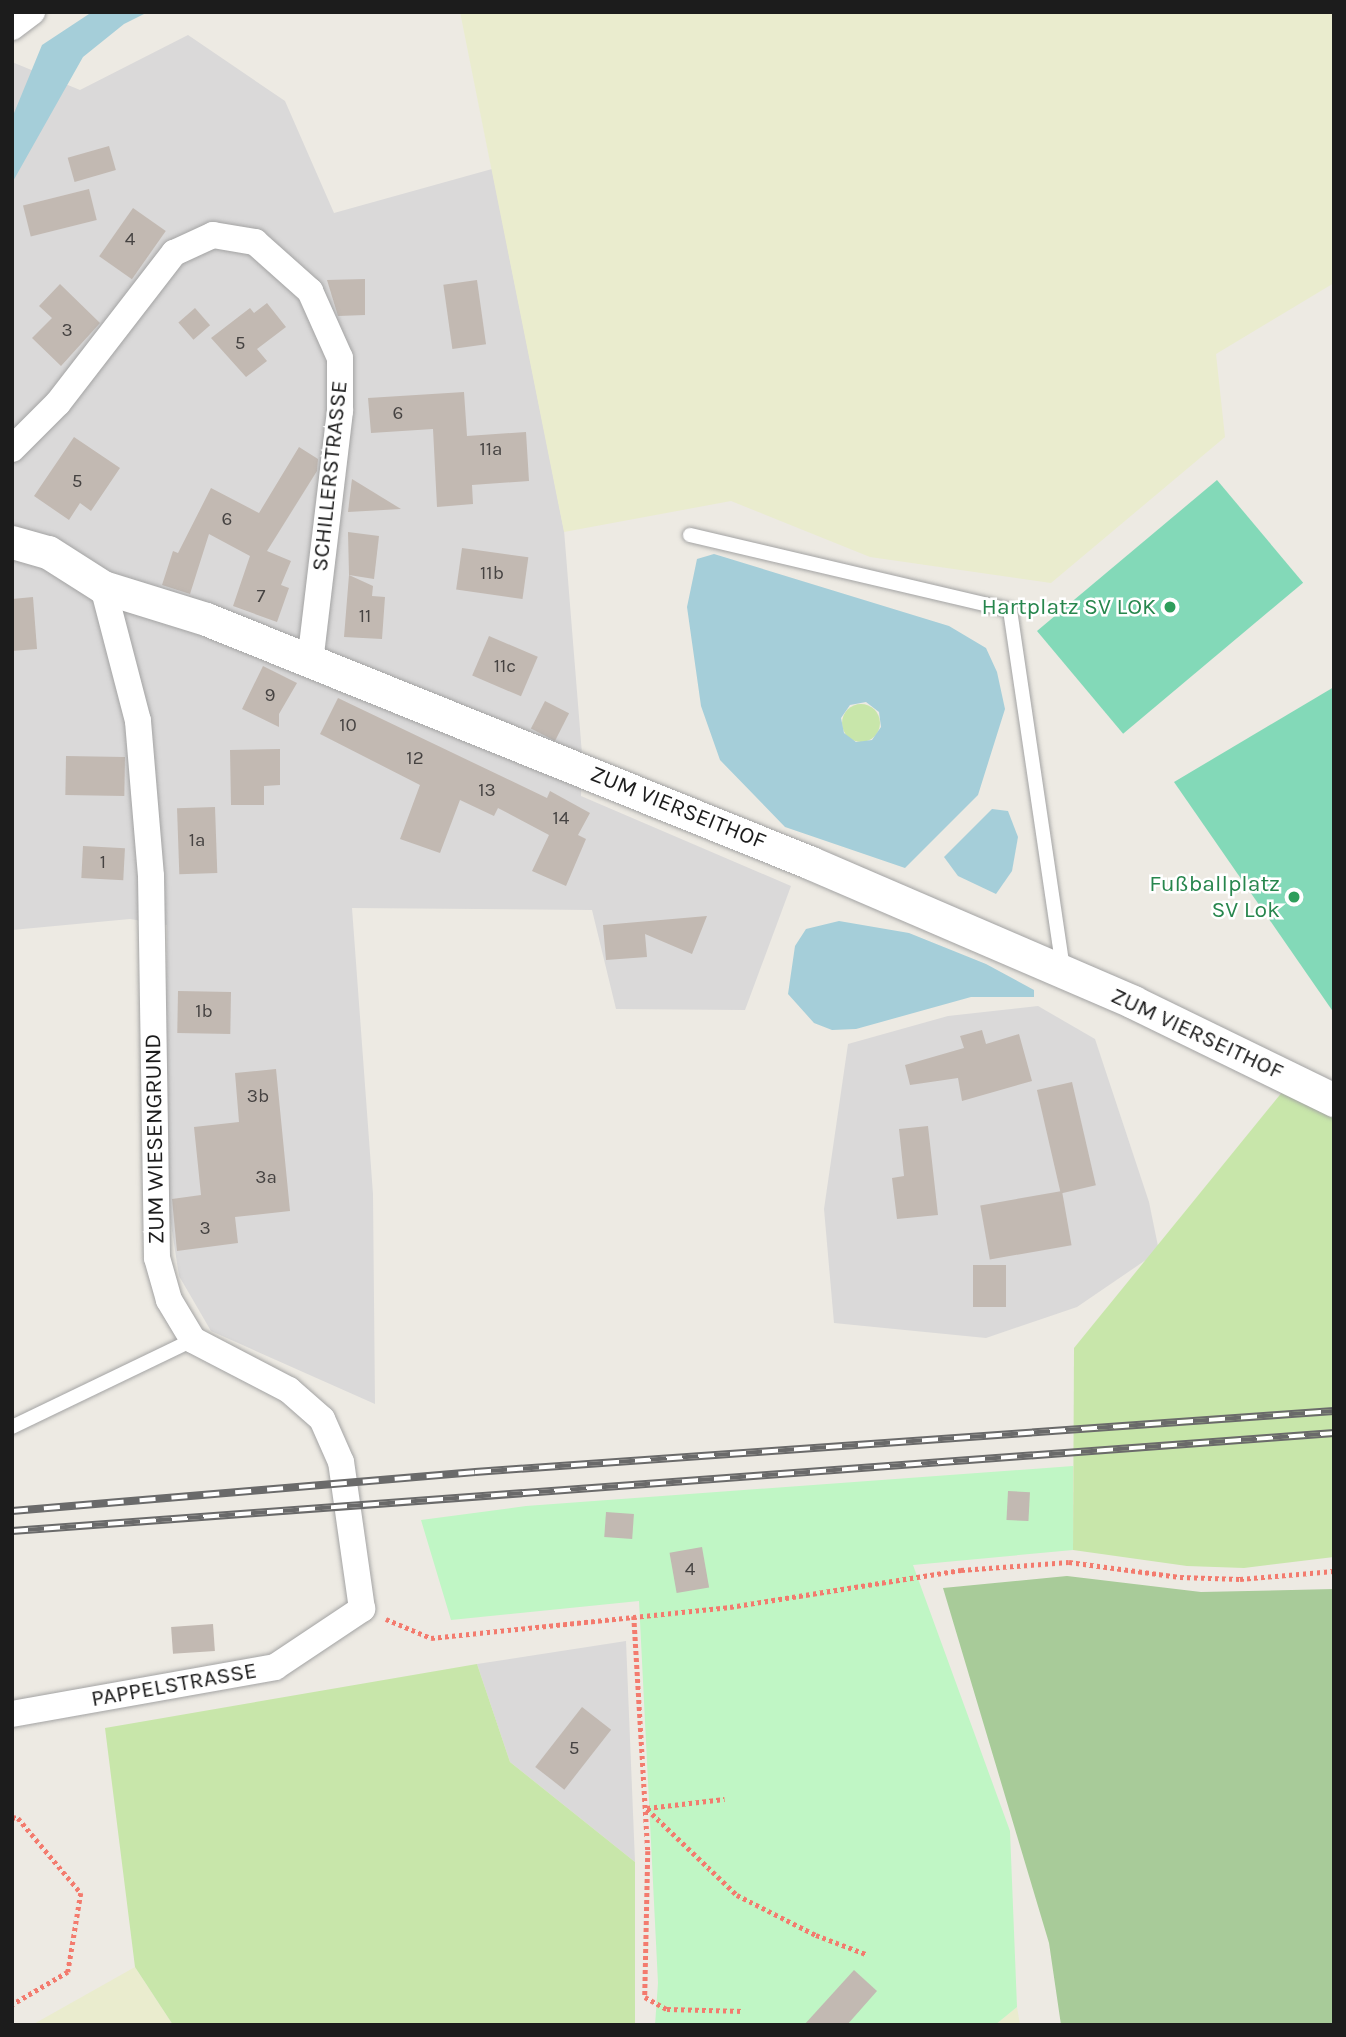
<!DOCTYPE html>
<html>
<head>
<meta charset="utf-8">
<style>
	body { margin:0 }
	#map { position:relative; width:1346px; height:2037px; overflow:hidden; background:#edeae3; font-family:Karla,sans-serif }
	div>[style] { position:absolute }
	.residential>* { inset:0; background:#dad9d9 }
	.farmland>* { inset:0; background:#eaecce }
	.grass>* { inset:0; background:#c8e6aa }
	.round { border-radius:50% }
	.forest>* { inset:0; background:#a8cb99 }
	.park>* { inset:0; background:#c0f6c5 }
	.pitch>* { inset:0; background:#83d9b8; transform-origin:0 0 }
	.water>* { inset:0; background:#a5ced9 }
	.building>* { inset:0; background:#c2b9b2; transform-origin:0 0 }
	.path>* { height:4.5px; margin-top:-2.25px; transform-origin:0; background:repeating-linear-gradient(90deg,#f37b6e 0 3.5px,transparent 0 7px) }
	.roads { filter:drop-shadow(0 0 2px #a3a3a3) drop-shadow(0 0 2px #a3a3a3) }
	.service>* { height:14px; margin:-7px; padding:0 7px; transform-origin:7px; border-radius:7px; background:#fff }
	.minor>* { height:26px; margin:-13px; padding:0 13px; transform-origin:13px; border-radius:13px; background:#fff }
	.tertiary>* { height:33px; margin:-16.5px; padding:0 16.5px; transform-origin:16.5px; border-radius:16.5px; background:#fff }
	.rail>* { height:8px; margin-top:-4px; transform-origin:0; background:repeating-linear-gradient(90deg,#fff 0 16px,#6a6a6a 0 32px); box-sizing:border-box; border-block:2px solid #6a6a6a }
	.dots>* { width:19px; height:19px; translate:-50% -50%; box-sizing:border-box; border:4px solid #fff; border-radius:50% }
	span { translate:-50% -50%; white-space:nowrap; text-align:center; line-height:1.15; -webkit-text-stroke:5px #fff; paint-order:stroke }
	.number-label { font-size:19px; color:#464342 }
	.number-label span { -webkit-text-stroke-width:0 }
	.street-label { font-size:23px; color:#1c1c1c }
	.leisure-label { font-size:23px; color:#27864d }
	.right { translate:-100% -50%; text-align:right }
	.frame { position:absolute; inset:0; border:14px solid #1c1c1c; pointer-events:none }
</style>
</head>
<body>
<div id="map">
	<div class="residential">
		<div style="clip-path:polygon(188px 35px,285px 101px,334px 213px,492px 169px,564px 530px,582px 754px,581px 796px,791px 886px,745px 1010px,616px 1009px,592px 910px,352px 908px,373px 1194px,375px 1404px,211px 1331px,179px 1276px,164px 1178px,167px 925px,130px 919px,12px 930px,12px 62px,80px 90px)"></div>
		<div style="clip-path:polygon(1038px 1006px,1095px 1039px,1149px 1202px,1159px 1251px,1077px 1307px,986px 1338px,834px 1323px,824px 1209px,848px 1044px,948px 1016px)"></div>
		<div style="clip-path:polygon(626px 1641px,635px 1862px,510px 1762px,477px 1664px)"></div>
	</div>
	<div class="farmland">
		<div style="clip-path:polygon(460px 12px,1334px 12px,1334px 283px,1216px 354px,1225px 437px,1051px 583px,870px 557px,731px 501px,564px 532px)"></div>
		<div style="clip-path:polygon(135px 1967px,173px 2025px,32px 2025px)"></div>
		<div style="clip-path:polygon(1017px 2007px,1020px 2025px,995px 2025px)"></div>
	</div>
	<div class="grass">
		<div class="round" style="left:842px;top:704px;width:38px;height:38px"></div>
		<div style="clip-path:polygon(1292px 1080px,1334px 1100px,1334px 1557px,1244px 1568px,1187px 1566px,1073px 1550px,1074px 1348px)"></div>
		<div style="clip-path:polygon(477px 1664px,510px 1762px,635px 1862px,635px 2025px,173px 2025px,135px 1967px,105px 1728px)"></div>
	</div>
	<div class="forest">
		<div style="clip-path:polygon(1067px 1576px,1201px 1592px,1334px 1589px,1334px 2025px,1061px 2025px,1049px 1943px,943px 1588px)"></div>
	</div>
	<div class="park">
		<div style="clip-path:polygon(1073px 1466px,1073px 1550px,913px 1565px,1010px 1831px,1017px 2007px,995px 2025px,655px 2025px,658px 1983px,639px 1601px,451px 1620px,421px 1520px,526px 1506px)"></div>
	</div>
	<div class="pitch">
		<div style="left:1217px;top:480px;width:134px;height:235px;rotate:50deg"></div>
		<div style="clip-path:polygon(1334px 687px,1334px 1013px,1174px 782px)"></div>
	</div>
	<div class="water">
		<div style="clip-path:polygon(92px 12px,148px 12px,124px 24px,83px 57px,12px 183px,12px 118px,42px 45px)"></div>
		<div style="clip-path:polygon(evenodd,714px 554px,949px 626px,986px 648px,997px 672px,1005px 709px,978px 795px,905px 868px,785px 827px,720px 760px,701px 706px,687px 607px,697px 559px,714px 554px,866px 702px,879px 712px,881px 727px,872px 740px,856px 742px,844px 733px,841px 718px,850px 705px,866px 702px)"></div>
		<div style="clip-path:polygon(992px 809px,1008px 811px,1018px 837px,1012px 871px,996px 894px,958px 876px,944px 857px)"></div>
		<div style="clip-path:polygon(839px 921px,909px 933px,986px 964px,1034px 990px,1034px 997px,971px 997px,856px 1029px,832px 1030px,814px 1023px,788px 994px,795px 946px,806px 929px)"></div>
	</div>
	<div class="building">
		<div style="left:109px;top:146px;width:25px;height:43px;rotate:74deg"></div>
		<div style="left:89px;top:189px;width:32px;height:68px;rotate:76deg"></div>
		<div style="left:133px;top:208px;width:40px;height:59px;rotate:35deg"></div>
		<div style="clip-path:polygon(365px 279px,365px 315px,338px 316px,327px 280px)"></div>
		<div style="left:477px;top:280px;width:65px;height:34px;rotate:82deg"></div>
		<div style="clip-path:polygon(60px 284px,100px 323px,61px 366px,32px 338px,52px 318px,39px 306px)"></div>
		<div style="clip-path:polygon(267px 303px,286px 327px,257px 349px,267px 361px,246px 377px,211px 338px,250px 308px,254px 313px)"></div>
		<div style="left:195px;top:308px;width:23px;height:22px;rotate:49deg"></div>
		<div style="clip-path:polygon(464px 392px,467px 436px,526px 432px,529px 481px,472px 485px,473px 504px,437px 507px,433px 429px,371px 433px,368px 398px)"></div>
		<div style="clip-path:polygon(74px 437px,120px 468px,91px 511px,80px 503px,69px 520px,34px 496px)"></div>
		<div style="clip-path:polygon(299px 447px,318px 459px,317px 471px,267px 551px,291px 561px,281px 585px,289px 588px,277px 622px,233px 606px,250px 556px,209px 534px,190px 594px,162px 585px,173px 551px,178px 553px,211px 488px,259px 513px)"></div>
		<div style="clip-path:polygon(352px 479px,401px 509px,348px 512px)"></div>
		<div style="clip-path:polygon(348px 532px,379px 536px,374px 579px,349px 575px)"></div>
		<div style="left:462px;top:548px;width:67px;height:42px;rotate:8deg"></div>
		<div style="clip-path:polygon(349px 575px,373px 586px,372px 596px,385px 597px,382px 639px,344px 637px)"></div>
		<div style="clip-path:polygon(33px 597px,37px 649px,12px 651px,12px 599px)"></div>
		<div style="left:489px;top:636px;width:53px;height:43px;rotate:23deg"></div>
		<div style="clip-path:polygon(263px 666px,297px 683px,279px 714px,279px 727px,242px 709px)"></div>
		<div style="clip-path:polygon(338px 698px,547px 798px,550px 791px,590px 813px,578px 835px,586px 839px,566px 886px,532px 871px,549px 835px,498px 808px,494px 816px,460px 800px,440px 853px,400px 839px,420px 785px,320px 734px)"></div>
		<div style="left:545px;top:701px;width:27px;height:31px;rotate:27deg"></div>
		<div style="clip-path:polygon(280px 749px,280px 785px,264px 786px,264px 805px,231px 805px,230px 750px)"></div>
		<div style="left:66px;top:756px;width:59px;height:39px;rotate:1deg"></div>
		<div style="left:215px;top:807px;width:66px;height:38px;rotate:88deg"></div>
		<div style="left:83px;top:846px;width:42px;height:32px;rotate:3deg"></div>
		<div style="clip-path:polygon(707px 916px,692px 954px,645px 934px,647px 957px,606px 960px,603px 925px)"></div>
		<div style="left:178px;top:991px;width:53px;height:42px;rotate:1deg"></div>
		<div style="clip-path:polygon(982px 1030px,986px 1044px,1019px 1034px,1032px 1081px,962px 1101px,958px 1078px,910px 1085px,905px 1065px,964px 1048px,960px 1036px)"></div>
		<div style="clip-path:polygon(276px 1069px,290px 1211px,235px 1217px,238px 1243px,177px 1251px,172px 1199px,201px 1195px,194px 1127px,239px 1122px,235px 1073px)"></div>
		<div style="left:1072px;top:1082px;width:106px;height:36px;rotate:77deg"></div>
		<div style="clip-path:polygon(928px 1126px,938px 1215px,897px 1219px,892px 1178px,904px 1176px,899px 1129px)"></div>
		<div style="left:1062px;top:1191px;width:55px;height:83px;rotate:80deg"></div>
		<div style="left:973px;top:1265px;width:33px;height:42px"></div>
		<div style="left:1008px;top:1491px;width:22px;height:29px;rotate:3deg"></div>
		<div style="left:606px;top:1512px;width:28px;height:25px;rotate:4deg"></div>
		<div style="left:702px;top:1547px;width:41px;height:33px;rotate:80deg"></div>
		<div style="left:213px;top:1624px;width:27px;height:42px;rotate:86deg"></div>
		<div style="left:582px;top:1707px;width:37px;height:76px;rotate:38deg"></div>
		<div style="clip-path:polygon(854px 1970px,877px 1991px,847px 2025px,804px 2025px)"></div>
	</div>
	<div class="path">
		<div style="left:634px;top:1616px;width:235px;rotate:86.6deg"></div>
		<div style="left:648px;top:1851px;width:146px;rotate:91.2deg"></div>
		<div style="left:645px;top:1997px;width:25px;rotate:29deg"></div>
		<div style="left:667px;top:2009px;width:77px;rotate:1.5deg"></div>
		<div style="left:386px;top:1619px;width:49px;rotate:22.9deg"></div>
		<div style="left:431px;top:1638px;width:301px;rotate:-5.9deg"></div>
		<div style="left:730px;top:1607px;width:234px;rotate:-9.1deg"></div>
		<div style="left:961px;top:1570px;width:108px;rotate:-4.2deg"></div>
		<div style="left:1069px;top:1562px;width:112px;rotate:7.7deg"></div>
		<div style="left:1180px;top:1577px;width:60px;rotate:1.9deg"></div>
		<div style="left:1240px;top:1579px;width:94px;rotate:-4.9deg"></div>
		<div style="left:647px;top:1808px;width:78px;rotate:-6.7deg"></div>
		<div style="left:647px;top:1809px;width:124px;rotate:43.7deg"></div>
		<div style="left:737px;top:1895px;width:89px;rotate:26.9deg"></div>
		<div style="left:816px;top:1935px;width:53px;rotate:20.8deg"></div>
		<div style="left:12px;top:1817px;width:6px;rotate:9deg"></div>
		<div style="left:18px;top:1818px;width:98px;rotate:50deg"></div>
		<div style="left:81px;top:1893px;width:80px;rotate:99.3deg"></div>
		<div style="left:68px;top:1972px;width:65px;rotate:149.5deg"></div>
	</div>
	<div class="roads">
		<div class="service">
			<div style="left:690px;top:535px;width:329px;rotate:13.2deg"></div>
			<div style="left:1010px;top:610px;width:365px;rotate:81.6deg"></div>
			<div style="left:12px;top:1427px;width:201px;rotate:-25.7deg"></div>
		</div>
		<div class="minor">
			<div style="left:12px;top:27px;width:25px;rotate:-37deg"></div>
			<div style="left:12px;top:449px;width:65px;rotate:-45deg"></div>
			<div style="left:58px;top:403px;width:190px;rotate:-52.3deg"></div>
			<div style="left:174px;top:253px;width:43px;rotate:-24.8deg"></div>
			<div style="left:213px;top:235px;width:43px;rotate:9.5deg"></div>
			<div style="left:255px;top:242px;width:74px;rotate:41.7deg"></div>
			<div style="left:310px;top:291px;width:73px;rotate:65.9deg"></div>
			<div style="left:340px;top:358px;width:53px;rotate:90deg"></div>
			<div style="left:340px;top:411px;width:252px;rotate:96.8deg"></div>
			<div style="left:12px;top:1714px;width:267px;rotate:-10.1deg"></div>
			<div style="left:275px;top:1667px;width:105px;rotate:-33.7deg"></div>
			<div style="left:362px;top:1609px;width:148px;rotate:-98.1deg"></div>
			<div style="left:341px;top:1462px;width:47px;rotate:-113.8deg"></div>
			<div style="left:322px;top:1419px;width:44px;rotate:-138.7deg"></div>
			<div style="left:289px;top:1390px;width:108px;rotate:-152.5deg"></div>
			<div style="left:193px;top:1340px;width:47px;rotate:-121deg"></div>
			<div style="left:169px;top:1300px;width:44px;rotate:-105.9deg"></div>
			<div style="left:157px;top:1258px;width:382px;rotate:-90.9deg"></div>
			<div style="left:151px;top:876px;width:156px;rotate:-94.8deg"></div>
			<div style="left:138px;top:721px;width:138px;rotate:-104.6deg"></div>
		</div>
		<div class="tertiary">
			<div style="left:12px;top:542px;width:37px;rotate:16deg"></div>
			<div style="left:48px;top:552px;width:65px;rotate:32.5deg"></div>
			<div style="left:103px;top:587px;width:108px;rotate:17.3deg"></div>
			<div style="left:206px;top:619px;width:652px;rotate:21.96deg"></div>
			<div style="left:811px;top:863px;width:351px;rotate:23.3deg"></div>
			<div style="left:1133px;top:1002px;width:224px;rotate:26deg"></div>
		</div>
	</div>
	<div class="rail">
		<div style="left:12px;top:1511px;width:465px;rotate:-4.8deg"></div>
		<div style="left:475px;top:1472px;width:861px;rotate:-4.06deg"></div>
		<div style="left:12px;top:1531px;width:1326px;rotate:-4.24deg"></div>
	</div>
	<div class="dots">
		<div style="left:1170px;top:607px;background:#2e9e5b"></div>
		<div style="left:1294px;top:897px;background:#2e9e5b"></div>
	</div>
	<div class="number-label">
		<span style="left:130px;top:240px">4</span>
		<span style="left:67px;top:331px">3</span>
		<span style="left:240px;top:344px">5</span>
		<span style="left:398px;top:414px">6</span>
		<span style="left:491px;top:450px">11a</span>
		<span style="left:77px;top:482px">5</span>
		<span style="left:227px;top:520px">6</span>
		<span style="left:492px;top:574px">11b</span>
		<span style="left:261px;top:597px">7</span>
		<span style="left:365px;top:617px">11</span>
		<span style="left:505px;top:667px">11c</span>
		<span style="left:270px;top:696px">9</span>
		<span style="left:348px;top:726px">10</span>
		<span style="left:415px;top:759px">12</span>
		<span style="left:487px;top:791px">13</span>
		<span style="left:561px;top:819px">14</span>
		<span style="left:197px;top:841px">1a</span>
		<span style="left:103px;top:863px">1</span>
		<span style="left:204px;top:1012px">1b</span>
		<span style="left:258px;top:1097px">3b</span>
		<span style="left:266px;top:1178px">3a</span>
		<span style="left:205px;top:1229px">3</span>
		<span style="left:690px;top:1570px">4</span>
		<span style="left:574px;top:1749px">5</span>
	</div>
	<div class="street-label">
		<span style="left:330px;top:476px;rotate:-84deg">SCHILLERSTRASSE</span>
		<span style="left:678px;top:808px;rotate:22deg">ZUM VIERSEITHOF</span>
		<span style="left:1197px;top:1034px;rotate:25deg">ZUM VIERSEITHOF</span>
		<span style="left:155px;top:1139px;rotate:-91deg">ZUM WIESENGRUND</span>
		<span style="left:174px;top:1685px;rotate:-10deg">PAPPELSTRASSE</span>
	</div>
	<div class="leisure-label">
		<span class="right" style="left:1156px;top:607px">Hartplatz SV LOK</span>
		<span class="right" style="left:1280px;top:897px">Fußballplatz<br>SV Lok</span>
	</div>
	<div class="frame"></div>
</div>
</body>
</html>
